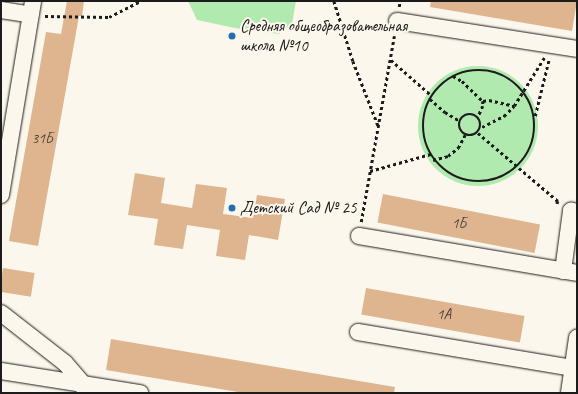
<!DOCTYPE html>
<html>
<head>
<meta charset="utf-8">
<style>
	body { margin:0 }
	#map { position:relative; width:578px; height:394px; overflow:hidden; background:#fbf7ec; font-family:Caveat,sans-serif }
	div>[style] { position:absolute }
	.green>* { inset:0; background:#b1eaaf }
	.round { border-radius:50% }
	.building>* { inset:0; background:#deb58f; transform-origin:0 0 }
	.path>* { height:2.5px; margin-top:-1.25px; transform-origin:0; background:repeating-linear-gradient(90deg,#1c1c1c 0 3px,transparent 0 6px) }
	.path>.ring { margin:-1.25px; padding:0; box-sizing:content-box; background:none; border:2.5px solid #1c1c1c; border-radius:50% }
	.roads { filter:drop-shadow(0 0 1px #1c1c1c) drop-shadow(0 0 1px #1c1c1c) }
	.minor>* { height:16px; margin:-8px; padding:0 8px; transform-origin:8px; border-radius:8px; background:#fbf7ec }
	.dots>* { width:11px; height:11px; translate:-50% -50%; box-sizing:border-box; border:2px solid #fbf7ec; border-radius:50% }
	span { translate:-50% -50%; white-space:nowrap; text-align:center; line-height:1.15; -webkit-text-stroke:4px #fbf7ec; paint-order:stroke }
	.number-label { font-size:15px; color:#4c4239 }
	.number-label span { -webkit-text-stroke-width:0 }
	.poi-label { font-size:17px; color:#1c1c1c }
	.left { translate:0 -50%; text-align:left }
	.frame { position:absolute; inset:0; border:2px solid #1c1c1c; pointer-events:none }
</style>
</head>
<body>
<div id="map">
	<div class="green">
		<div style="clip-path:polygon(188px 1px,296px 1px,292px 24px,279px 34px,235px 28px,197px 20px)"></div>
		<div class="round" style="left:418px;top:66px;width:120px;height:120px"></div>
	</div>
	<div class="building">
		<div style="clip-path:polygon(67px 1px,84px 1px,82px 16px,79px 16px,38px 246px,9px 241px,46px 32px,61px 34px)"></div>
		<div style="clip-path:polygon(431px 1px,577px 1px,572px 31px,430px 7px)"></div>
		<div style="clip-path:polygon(135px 173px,165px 178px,161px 203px,192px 208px,196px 184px,227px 188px,223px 214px,253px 218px,257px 195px,285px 199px,278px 240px,249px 235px,245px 260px,216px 256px,220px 230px,187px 225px,183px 249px,154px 245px,158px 219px,128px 215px)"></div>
		<div style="left:383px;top:194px;width:160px;height:29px;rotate:11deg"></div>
		<div style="left:3px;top:268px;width:32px;height:24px;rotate:9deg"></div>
		<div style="left:366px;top:288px;width:161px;height:27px;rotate:10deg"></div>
		<div style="clip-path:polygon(111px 339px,395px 387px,394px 393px,244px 393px,106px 370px)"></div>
	</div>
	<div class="path">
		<div style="left:334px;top:1px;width:63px;rotate:72.4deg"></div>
		<div style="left:353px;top:61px;width:69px;rotate:68.7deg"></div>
		<div style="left:399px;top:7px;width:6px;rotate:-81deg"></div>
		<div style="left:45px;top:16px;width:64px;rotate:0.9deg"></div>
		<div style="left:109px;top:17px;width:35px;rotate:-27deg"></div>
		<div style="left:391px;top:60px;width:53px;rotate:41.2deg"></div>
		<div class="ring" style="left:423px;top:70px;width:109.5px;height:109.5px"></div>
		<div style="left:453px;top:76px;width:10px;rotate:29deg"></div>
		<div style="left:462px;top:81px;width:29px;rotate:44deg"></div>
		<div style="left:483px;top:101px;width:5px;rotate:90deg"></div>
		<div style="left:483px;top:106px;width:12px;rotate:114deg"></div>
		<div style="left:430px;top:99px;width:20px;rotate:41deg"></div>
		<div style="left:445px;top:112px;width:17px;rotate:31deg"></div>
		<div style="left:483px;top:101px;width:6px;rotate:-9deg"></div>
		<div style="left:489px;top:100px;width:26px;rotate:13deg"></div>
		<div class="ring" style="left:459px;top:114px;width:19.5px;height:19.5px"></div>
		<div style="left:535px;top:116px;width:59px;rotate:-76.2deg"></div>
		<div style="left:482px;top:127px;width:25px;rotate:-27deg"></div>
		<div style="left:504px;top:116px;width:14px;rotate:-45deg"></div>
		<div style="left:514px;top:106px;width:57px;rotate:-58deg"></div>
		<div style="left:478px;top:133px;width:105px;rotate:40.4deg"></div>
		<div style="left:558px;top:201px;width:3px;rotate:108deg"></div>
		<div style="left:433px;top:160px;width:16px;rotate:-15deg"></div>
		<div style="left:448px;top:156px;width:13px;rotate:-39deg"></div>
		<div style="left:458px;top:148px;width:15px;rotate:-62deg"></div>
		<div style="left:370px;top:171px;width:63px;rotate:-15.6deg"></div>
		<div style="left:361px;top:222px;width:189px;rotate:-79.9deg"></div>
	</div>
	<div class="roads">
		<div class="minor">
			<div style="left:1px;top:10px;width:30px;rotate:9deg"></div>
			<div style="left:397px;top:21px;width:182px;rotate:8.8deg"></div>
			<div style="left:1px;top:195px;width:197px;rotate:-80.6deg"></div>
			<div style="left:359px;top:236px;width:221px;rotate:9.6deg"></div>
			<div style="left:563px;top:271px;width:61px;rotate:-82.4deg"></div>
			<div style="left:571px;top:211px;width:6px;rotate:9deg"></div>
			<div style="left:1px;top:313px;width:81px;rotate:38deg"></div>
			<div style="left:65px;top:363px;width:29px;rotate:49deg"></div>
			<div style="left:84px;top:385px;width:4px;rotate:90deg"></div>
			<div style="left:358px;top:332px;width:217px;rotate:9.5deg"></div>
			<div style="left:1px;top:371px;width:141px;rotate:9deg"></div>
			<div style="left:569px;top:393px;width:56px;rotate:-81.7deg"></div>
		</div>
	</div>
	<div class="dots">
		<div style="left:232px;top:36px;background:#1f6fb2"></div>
		<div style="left:232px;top:208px;background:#1f6fb2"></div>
	</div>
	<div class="number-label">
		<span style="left:42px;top:139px">31Б</span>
		<span style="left:459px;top:224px">1Б</span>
		<span style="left:444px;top:315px">1А</span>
	</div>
	<div class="poi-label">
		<span class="left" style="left:240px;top:36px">Средняя общеобразовательная<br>школа №10</span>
		<span class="left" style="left:240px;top:208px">Детский Сад № 25</span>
	</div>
	<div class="frame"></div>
</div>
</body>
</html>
